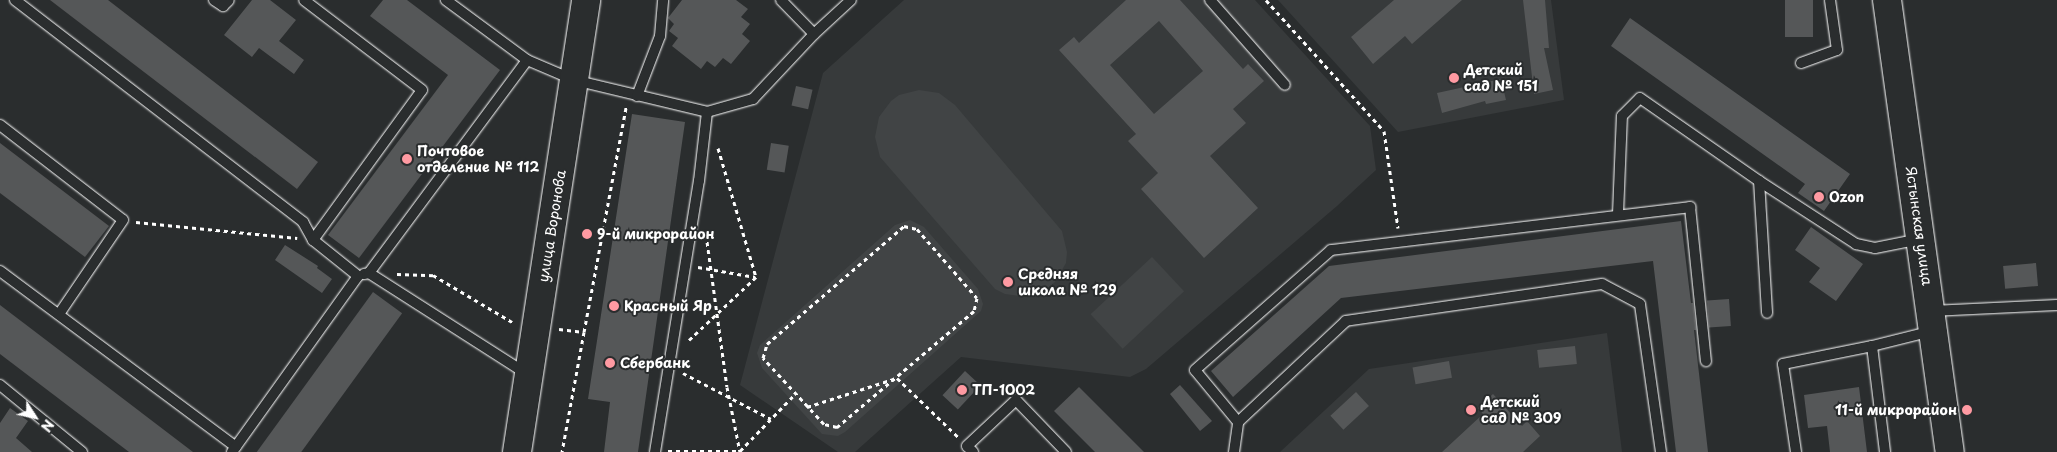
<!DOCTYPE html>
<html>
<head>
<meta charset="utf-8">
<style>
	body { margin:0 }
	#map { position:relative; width:2057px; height:452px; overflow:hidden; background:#2a2d2e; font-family:"Playpen Sans",sans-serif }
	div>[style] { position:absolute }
	.built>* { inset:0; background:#373a3b }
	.green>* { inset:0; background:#414445; transform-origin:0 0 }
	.building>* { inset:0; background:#555758; transform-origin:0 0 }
	.path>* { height:3px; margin-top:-1.5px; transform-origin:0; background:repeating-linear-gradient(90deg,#fff 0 4px,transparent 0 8px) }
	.roads { filter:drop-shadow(0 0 1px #fff) drop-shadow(0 0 1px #fff) }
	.lane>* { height:10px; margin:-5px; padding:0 5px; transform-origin:5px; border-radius:5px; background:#2a2d2e }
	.secondary>* { height:28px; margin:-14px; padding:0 14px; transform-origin:14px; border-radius:14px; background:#2a2d2e }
	.dots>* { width:14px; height:14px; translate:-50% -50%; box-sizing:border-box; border:2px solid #2a2d2e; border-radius:50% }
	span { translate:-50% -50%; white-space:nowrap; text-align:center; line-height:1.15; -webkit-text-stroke:4px #2a2d2e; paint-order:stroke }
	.poi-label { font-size:14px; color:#fff; font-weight:700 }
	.left { translate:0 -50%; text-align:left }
	.right { translate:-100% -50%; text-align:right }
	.street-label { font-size:14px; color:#fff }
	.north { position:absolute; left:10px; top:392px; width:50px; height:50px; -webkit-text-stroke:4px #2a2d2e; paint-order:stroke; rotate:125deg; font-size:14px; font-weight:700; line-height:20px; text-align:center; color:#fff }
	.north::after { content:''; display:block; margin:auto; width:18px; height:22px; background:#fff; clip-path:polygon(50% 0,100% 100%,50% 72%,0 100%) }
</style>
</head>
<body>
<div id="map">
	<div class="built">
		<div style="clip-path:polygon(904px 0,1255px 0,1370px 126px,1376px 170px,1337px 206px,1146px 369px,1130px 377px,961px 357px,855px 452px,838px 452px,740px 385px,823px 73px)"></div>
		<div style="clip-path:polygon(1278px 0,1551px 0,1564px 100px,1398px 132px)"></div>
		<div style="clip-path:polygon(1607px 333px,1622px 452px,1280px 452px,1369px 369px)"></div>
	</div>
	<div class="green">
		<div style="clip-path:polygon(919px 90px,939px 93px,955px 105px,1062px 231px,1067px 252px,1066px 263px,1055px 282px,1047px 289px,1027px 297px,1005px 294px,995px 289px,880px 157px,875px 137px,879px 117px,891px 101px,899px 95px)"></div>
		<div style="clip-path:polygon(910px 220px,924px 227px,978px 289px,983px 304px,981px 311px,845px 432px,838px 436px,822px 434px,762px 368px,757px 353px,760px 345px,895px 225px)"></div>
		<div style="left:1152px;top:257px;width:47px;height:84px;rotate:47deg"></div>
	</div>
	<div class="building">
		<div style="clip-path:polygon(50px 0,108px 0,318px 162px,297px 189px)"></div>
		<div style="clip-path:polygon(252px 0,270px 0,296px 20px,279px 41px,304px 60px,294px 74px,259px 48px,252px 57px,224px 35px)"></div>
		<div style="clip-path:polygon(383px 0,407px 0,500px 70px,359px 258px,328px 235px,448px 75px,370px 16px)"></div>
		<div style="clip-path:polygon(682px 0,736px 0,748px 9px,741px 17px,750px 24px,742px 34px,750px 41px,731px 64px,723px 58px,715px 67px,707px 61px,701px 69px,672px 46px,678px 38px,669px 31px,674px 24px,668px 18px)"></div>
		<div style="clip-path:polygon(evenodd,1126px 0,1180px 0,1243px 69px,1248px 64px,1264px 81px,1233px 109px,1246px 123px,1210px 156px,1258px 208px,1204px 258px,1141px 189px,1158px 173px,1128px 141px,1136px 134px,1059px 50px,1074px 37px,1079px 43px,1126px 0,1159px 21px,1203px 71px,1154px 114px,1110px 65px,1159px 21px)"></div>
		<div style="clip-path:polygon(1394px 0,1462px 0,1412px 44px,1405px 36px,1373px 64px,1351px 37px)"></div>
		<div style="clip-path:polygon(1523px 0,1545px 0,1549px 48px,1544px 48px,1553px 90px,1534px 94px)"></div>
		<div style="left:1785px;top:0;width:28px;height:37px"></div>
		<div style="clip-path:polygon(1630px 18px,1850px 174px,1824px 211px,1798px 193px,1805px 184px,1611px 46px)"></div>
		<div style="clip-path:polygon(1501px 79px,1506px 100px,1486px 104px,1485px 101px,1442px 113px,1437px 93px)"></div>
		<div style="left:796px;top:86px;width:17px;height:20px;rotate:13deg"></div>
		<div style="clip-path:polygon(632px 114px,685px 122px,638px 452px,604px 452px,610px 402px,588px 399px)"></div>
		<div style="clip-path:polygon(0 143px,109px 226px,85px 257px,0 193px)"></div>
		<div style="left:771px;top:143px;width:18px;height:27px;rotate:9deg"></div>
		<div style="clip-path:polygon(1681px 221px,1691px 303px,1693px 303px,1696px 330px,1694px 330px,1708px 452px,1676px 452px,1653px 261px,1341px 298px,1233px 397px,1211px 371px,1329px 266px)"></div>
		<div style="clip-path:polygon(1811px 227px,1863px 264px,1836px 301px,1809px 282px,1820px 268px,1795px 250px)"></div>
		<div style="clip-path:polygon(285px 245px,318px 266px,317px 268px,332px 279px,322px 293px,275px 260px)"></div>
		<div style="left:2036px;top:263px;width:23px;height:33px;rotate:85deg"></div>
		<div style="left:373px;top:292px;width:36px;height:198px;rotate:36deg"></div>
		<div style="left:1729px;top:299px;width:27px;height:22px;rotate:86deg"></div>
		<div style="clip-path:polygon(0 305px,92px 375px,193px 452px,129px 452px,0 354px)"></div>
		<div style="left:1575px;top:346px;width:18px;height:38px;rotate:84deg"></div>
		<div style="left:1449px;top:361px;width:17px;height:37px;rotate:80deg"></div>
		<div style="left:965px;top:371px;width:21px;height:33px;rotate:43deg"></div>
		<div style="clip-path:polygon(1180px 385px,1212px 421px,1200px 431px,1170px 394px)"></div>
		<div style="clip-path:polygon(1079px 387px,1144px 452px,1095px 452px,1054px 411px)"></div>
		<div style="clip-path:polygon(1859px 387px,1867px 452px,1830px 452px,1827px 426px,1808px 428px,1804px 395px)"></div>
		<div style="left:1356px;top:392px;width:19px;height:35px;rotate:47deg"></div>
		<div style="clip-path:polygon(1493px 394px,1522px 426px,1527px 421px,1540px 436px,1523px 452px,1442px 452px,1483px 414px,1478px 408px)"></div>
		<div style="clip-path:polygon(10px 408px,28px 421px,16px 438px,32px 452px,0 452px,0 423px)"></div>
	</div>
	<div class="path">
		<div style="left:1266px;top:0;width:176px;rotate:48deg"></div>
		<div style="left:1384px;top:131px;width:98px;rotate:81.8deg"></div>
		<div style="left:718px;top:148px;width:134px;rotate:73.6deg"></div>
		<div style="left:136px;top:222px;width:162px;rotate:5.7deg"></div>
		<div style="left:904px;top:226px;width:13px;rotate:13deg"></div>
		<div style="left:917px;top:229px;width:91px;rotate:49deg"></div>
		<div style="left:977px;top:298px;width:13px;rotate:103deg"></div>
		<div style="left:974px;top:311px;width:180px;rotate:139.7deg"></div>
		<div style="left:837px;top:427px;width:13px;rotate:-167deg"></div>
		<div style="left:824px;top:424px;width:90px;rotate:-132.7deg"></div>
		<div style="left:763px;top:358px;width:15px;rotate:-74deg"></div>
		<div style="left:767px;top:344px;width:181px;rotate:-40.7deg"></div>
		<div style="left:706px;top:234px;width:154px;rotate:82.2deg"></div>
		<div style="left:727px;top:387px;width:66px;rotate:78.7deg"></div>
		<div style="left:698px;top:267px;width:58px;rotate:10deg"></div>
		<div style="left:397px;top:274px;width:36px;rotate:2deg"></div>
		<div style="left:433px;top:275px;width:92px;rotate:30.7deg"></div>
		<div style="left:559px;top:329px;width:25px;rotate:7deg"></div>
		<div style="left:584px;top:332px;width:122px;rotate:100.4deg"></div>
		<div style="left:584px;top:332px;width:229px;rotate:-79.4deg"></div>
		<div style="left:689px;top:340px;width:92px;rotate:-43.2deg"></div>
		<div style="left:683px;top:373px;width:99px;rotate:27.6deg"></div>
		<div style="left:807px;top:407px;width:95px;rotate:-17.9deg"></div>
		<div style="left:897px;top:378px;width:85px;rotate:44deg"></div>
		<div style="left:668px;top:451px;width:72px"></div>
		<div style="left:740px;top:451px;width:79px;rotate:-46deg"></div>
	</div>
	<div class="roads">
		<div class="lane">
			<div style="left:15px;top:0;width:364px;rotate:37.6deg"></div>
			<div style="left:303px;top:222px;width:21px;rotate:61deg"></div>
			<div style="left:214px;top:0;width:11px;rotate:34deg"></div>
			<div style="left:223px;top:6px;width:8px;rotate:-45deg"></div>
			<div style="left:781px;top:0;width:47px;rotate:45.9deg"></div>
			<div style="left:1210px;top:0;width:113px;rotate:48.6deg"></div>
			<div style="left:527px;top:60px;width:51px;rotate:23.1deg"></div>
			<div style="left:574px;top:80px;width:137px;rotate:13.5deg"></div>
			<div style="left:707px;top:112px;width:48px;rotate:-15.8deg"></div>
			<div style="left:753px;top:99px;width:89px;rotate:-46.8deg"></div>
			<div style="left:814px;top:34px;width:50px;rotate:-42.6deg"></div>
			<div style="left:1801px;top:63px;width:38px;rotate:-20deg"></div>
			<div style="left:1837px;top:50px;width:50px;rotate:-98deg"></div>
			<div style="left:637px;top:96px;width:64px;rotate:-69deg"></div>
			<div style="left:660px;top:36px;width:36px;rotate:-85deg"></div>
			<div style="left:0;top:125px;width:155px;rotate:37.7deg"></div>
			<div style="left:123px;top:220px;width:114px;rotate:124.2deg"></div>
			<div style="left:1759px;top:181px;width:132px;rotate:86.5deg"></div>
			<div style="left:1618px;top:214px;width:98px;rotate:-87.7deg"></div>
			<div style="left:1622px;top:116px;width:25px;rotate:-45deg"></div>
			<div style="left:1640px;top:98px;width:145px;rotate:34.9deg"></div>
			<div style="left:1759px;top:181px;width:116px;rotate:33deg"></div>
			<div style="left:1856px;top:244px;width:19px;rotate:12deg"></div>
			<div style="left:1875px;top:248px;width:46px;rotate:-11.3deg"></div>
			<div style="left:0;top:271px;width:294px;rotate:36.7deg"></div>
			<div style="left:369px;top:273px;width:265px;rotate:-53.4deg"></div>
			<div style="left:527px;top:60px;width:101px;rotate:-143.5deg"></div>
			<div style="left:364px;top:274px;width:5px;rotate:-11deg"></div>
			<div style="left:369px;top:273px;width:188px;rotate:32.6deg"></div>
			<div style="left:1931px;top:311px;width:126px;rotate:-2.7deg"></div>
			<div style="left:1872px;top:346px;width:107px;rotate:83deg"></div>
			<div style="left:0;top:385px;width:106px;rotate:39.3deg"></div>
			<div style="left:232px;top:452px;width:216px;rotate:-54.4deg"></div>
			<div style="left:358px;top:276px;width:58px;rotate:-141.3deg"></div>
			<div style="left:313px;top:240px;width:185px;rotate:-54deg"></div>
			<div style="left:422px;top:90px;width:148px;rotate:-142.7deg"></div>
			<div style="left:655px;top:452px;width:275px;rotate:-80.8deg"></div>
			<div style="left:699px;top:181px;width:69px;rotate:-83.4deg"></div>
			<div style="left:973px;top:452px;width:8px;rotate:-135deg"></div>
			<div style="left:967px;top:446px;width:67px;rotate:-43.2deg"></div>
			<div style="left:1016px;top:400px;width:72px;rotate:46.1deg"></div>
			<div style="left:1234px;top:452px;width:30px;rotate:-82deg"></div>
			<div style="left:1661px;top:452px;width:149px;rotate:-98.1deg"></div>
			<div style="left:1640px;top:304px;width:43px;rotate:-152.2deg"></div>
			<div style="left:1602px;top:284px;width:259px;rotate:171.8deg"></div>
			<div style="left:1346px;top:321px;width:148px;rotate:136.9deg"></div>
			<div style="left:1238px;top:422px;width:67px;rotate:-129.6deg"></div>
			<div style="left:1195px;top:370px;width:181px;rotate:-41.4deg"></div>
			<div style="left:1331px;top:250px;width:362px;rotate:-6.8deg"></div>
			<div style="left:1690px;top:207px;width:155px;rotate:84.1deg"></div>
			<div style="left:1796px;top:452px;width:89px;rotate:-98.4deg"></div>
			<div style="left:1783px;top:364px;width:91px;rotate:-11.4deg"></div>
			<div style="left:1872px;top:346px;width:62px;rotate:-14deg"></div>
		</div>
		<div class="secondary">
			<div style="left:1887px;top:0;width:456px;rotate:82.1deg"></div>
			<div style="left:517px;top:452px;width:457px;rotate:-81.3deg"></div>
		</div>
	</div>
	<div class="dots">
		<div style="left:1454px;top:78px;background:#ff9aa2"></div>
		<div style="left:407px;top:159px;background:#ff9aa2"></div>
		<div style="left:1819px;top:197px;background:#ff9aa2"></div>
		<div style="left:587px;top:234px;background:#ff9aa2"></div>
		<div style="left:1008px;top:282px;background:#ff9aa2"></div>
		<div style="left:614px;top:306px;background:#ff9aa2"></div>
		<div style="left:610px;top:363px;background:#ff9aa2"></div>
		<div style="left:962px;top:390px;background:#ff9aa2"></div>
		<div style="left:1471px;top:410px;background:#ff9aa2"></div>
		<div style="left:1967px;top:410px;background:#ff9aa2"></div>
	</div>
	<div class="poi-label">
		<span class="left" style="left:1464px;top:78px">Детский<br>сад № 151</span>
		<span class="left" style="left:417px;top:159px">Почтовое<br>отделение № 112</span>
		<span class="left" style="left:1829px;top:197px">Ozon</span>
		<span class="left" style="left:597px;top:234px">9-й микрорайон</span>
		<span class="left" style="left:1018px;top:282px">Средняя<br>школа № 129</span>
		<span class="left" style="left:624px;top:306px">Красный Яр</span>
		<span class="left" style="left:620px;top:363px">Сбербанк</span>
		<span class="left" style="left:972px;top:390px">ТП-1002</span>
		<span class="left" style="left:1481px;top:410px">Детский<br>сад № 309</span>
		<span class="right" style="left:1957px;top:410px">11-й микрорайон</span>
	</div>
	<div class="street-label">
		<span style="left:552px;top:226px;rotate:-81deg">улица Воронова</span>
		<span style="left:1919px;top:226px;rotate:82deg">Ястынская улица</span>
	</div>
	<div class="north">N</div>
</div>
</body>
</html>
